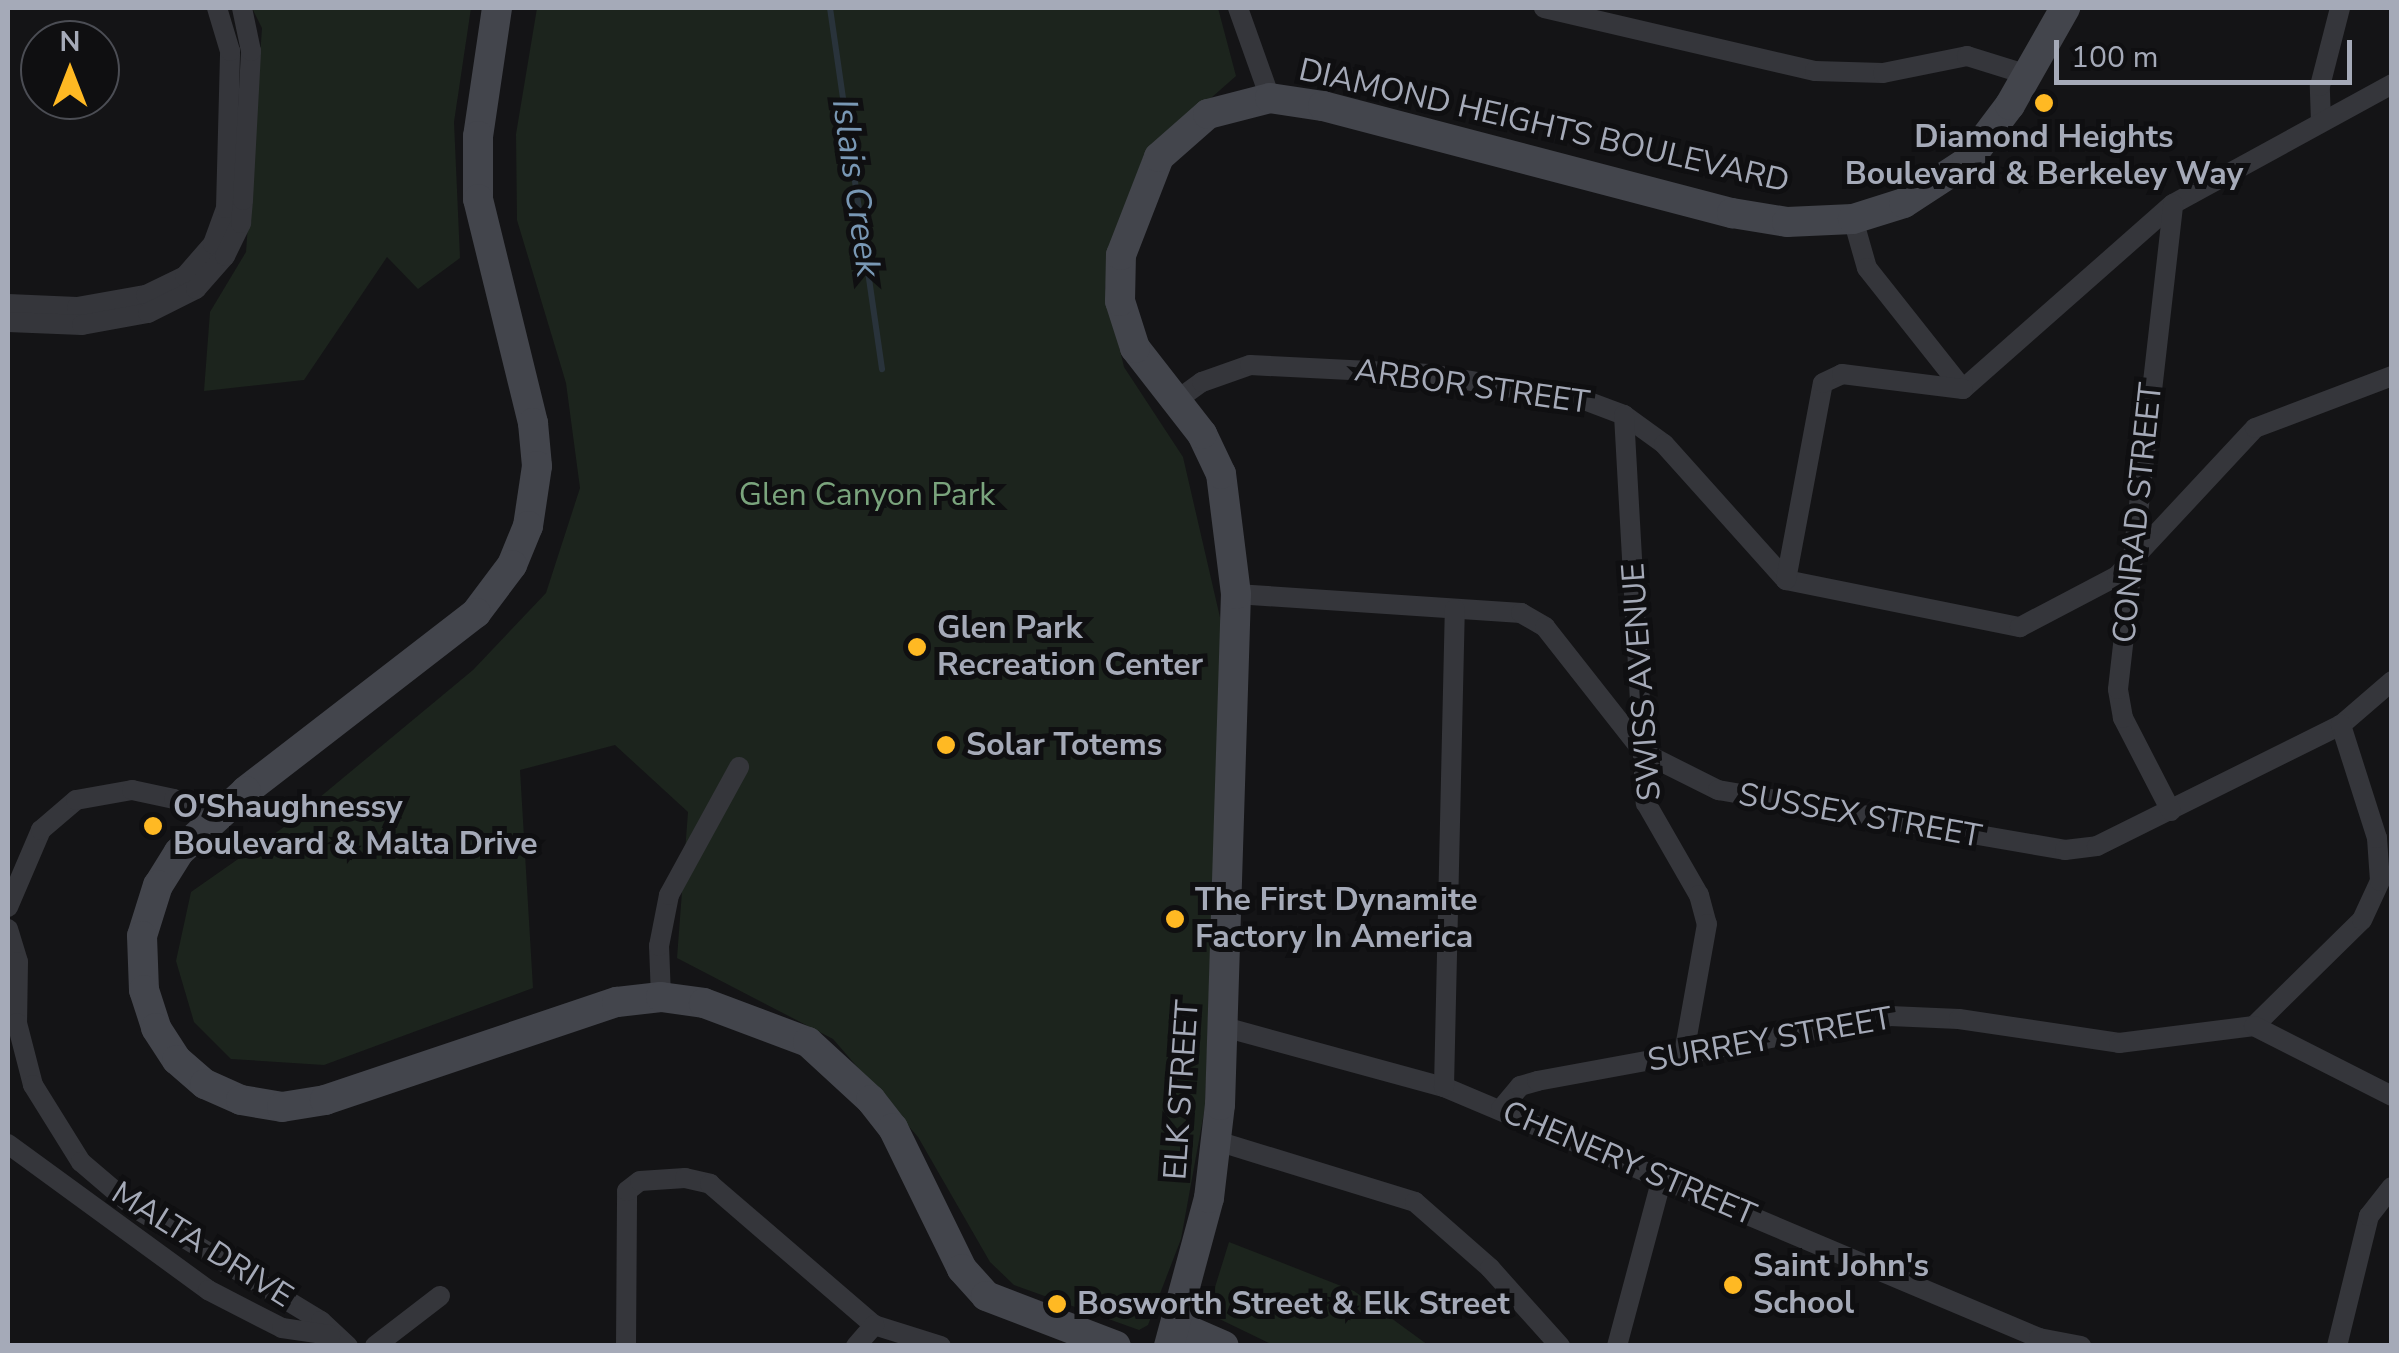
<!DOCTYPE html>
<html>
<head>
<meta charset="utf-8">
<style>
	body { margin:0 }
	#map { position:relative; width:2399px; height:1353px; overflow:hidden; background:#141416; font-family:"Nunito Sans",sans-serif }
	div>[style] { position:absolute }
	.green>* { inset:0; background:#1c241d }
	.stream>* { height:6px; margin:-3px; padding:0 3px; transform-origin:3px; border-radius:3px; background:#29333b }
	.minor>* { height:20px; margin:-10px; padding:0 10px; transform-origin:10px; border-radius:10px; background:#35363b }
	.secondary>* { height:30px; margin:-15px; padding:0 15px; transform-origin:15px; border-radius:15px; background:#43454c }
	.dots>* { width:28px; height:28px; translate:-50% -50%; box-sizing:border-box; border:5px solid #0f0f11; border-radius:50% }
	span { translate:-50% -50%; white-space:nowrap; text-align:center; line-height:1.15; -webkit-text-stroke:10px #0f0f11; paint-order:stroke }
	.street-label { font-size:32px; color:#a5aab8 }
	.poi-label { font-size:32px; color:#a5aab8; font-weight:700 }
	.left { translate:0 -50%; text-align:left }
	.park-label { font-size:32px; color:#7aa47d }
	.water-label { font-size:35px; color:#7998b5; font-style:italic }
	.frame { position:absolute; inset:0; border:10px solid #a5aab8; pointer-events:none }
	.north { position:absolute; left:20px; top:20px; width:100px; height:100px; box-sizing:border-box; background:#0f0f11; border:2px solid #4b4d54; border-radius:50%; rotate:0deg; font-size:28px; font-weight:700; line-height:40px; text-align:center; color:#a5aab8 }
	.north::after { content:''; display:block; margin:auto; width:35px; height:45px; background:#ffb923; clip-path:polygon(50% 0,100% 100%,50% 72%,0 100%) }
	.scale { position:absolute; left:2054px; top:40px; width:298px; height:45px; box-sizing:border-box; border:5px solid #a5aab8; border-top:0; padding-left:12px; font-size:30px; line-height:35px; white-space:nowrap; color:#a5aab8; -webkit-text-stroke:8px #0f0f11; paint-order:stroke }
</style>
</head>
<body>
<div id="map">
	<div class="green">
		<div style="clip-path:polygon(252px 8px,471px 8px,454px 122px,460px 258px,418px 289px,387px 257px,304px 380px,204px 391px,210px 312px,246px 252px,262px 28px)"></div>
		<div style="clip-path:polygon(537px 8px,1218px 8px,1236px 76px,1143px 158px,1119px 222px,1105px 288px,1124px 367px,1183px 457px,1222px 626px,1205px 1107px,1181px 1239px,1148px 1325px,1139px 1330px,1014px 1285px,990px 1262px,918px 1137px,833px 1039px,677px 958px,688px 812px,615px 745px,520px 770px,533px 988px,324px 1065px,231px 1059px,194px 1022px,176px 961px,191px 892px,284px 827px,473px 670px,546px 593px,580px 488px,566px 383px,517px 220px,516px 134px)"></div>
		<div style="clip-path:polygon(1229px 1242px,1354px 1291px,1428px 1345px,1273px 1345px,1207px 1313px)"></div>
	</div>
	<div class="stream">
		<div style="left:830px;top:8px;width:365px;rotate:81.8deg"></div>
	</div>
	<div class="minor">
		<div style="left:1238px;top:8px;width:96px;rotate:70.4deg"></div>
		<div style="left:1544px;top:8px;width:278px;rotate:13.1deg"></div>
		<div style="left:1815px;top:71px;width:68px;rotate:1.7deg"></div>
		<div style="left:1883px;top:73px;width:86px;rotate:-11.4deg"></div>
		<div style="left:1967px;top:56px;width:64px;rotate:17.3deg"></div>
		<div style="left:2321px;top:122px;width:36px;rotate:-92deg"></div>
		<div style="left:2320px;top:86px;width:81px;rotate:-75.6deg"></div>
		<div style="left:1853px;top:219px;width:51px;rotate:74.1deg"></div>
		<div style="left:1867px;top:268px;width:154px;rotate:51.6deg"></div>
		<div style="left:8px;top:304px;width:69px;rotate:2.5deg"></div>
		<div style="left:77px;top:307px;width:70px;rotate:-9.9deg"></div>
		<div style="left:146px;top:295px;width:43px;rotate:-26deg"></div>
		<div style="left:185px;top:276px;width:43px;rotate:-48.8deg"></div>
		<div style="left:213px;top:244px;width:38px;rotate:-70deg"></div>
		<div style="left:226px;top:208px;width:157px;rotate:-88.5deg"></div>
		<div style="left:230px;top:51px;width:45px;rotate:-106.8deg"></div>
		<div style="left:8px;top:322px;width:74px;rotate:2.3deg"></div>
		<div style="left:82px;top:325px;width:67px;rotate:-10.3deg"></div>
		<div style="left:148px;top:313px;width:54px;rotate:-26.6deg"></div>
		<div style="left:196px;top:289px;width:44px;rotate:-48.7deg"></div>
		<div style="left:225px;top:256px;width:37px;rotate:-64deg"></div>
		<div style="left:241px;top:223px;width:23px;rotate:-85deg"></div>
		<div style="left:243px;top:200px;width:149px;rotate:-86.9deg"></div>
		<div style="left:251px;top:51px;width:44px;rotate:-101.8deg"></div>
		<div style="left:1963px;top:389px;width:280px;rotate:-41.4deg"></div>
		<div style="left:2173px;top:204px;width:250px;rotate:-28.7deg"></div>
		<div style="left:1177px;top:400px;width:31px;rotate:-36deg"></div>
		<div style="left:1202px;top:382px;width:51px;rotate:-19.5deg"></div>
		<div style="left:1250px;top:365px;width:180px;rotate:2.9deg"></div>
		<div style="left:1430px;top:374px;width:156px;rotate:9.6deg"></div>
		<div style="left:1584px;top:400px;width:43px;rotate:20.6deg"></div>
		<div style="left:1624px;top:415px;width:49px;rotate:35.9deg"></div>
		<div style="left:1664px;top:444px;width:183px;rotate:48.1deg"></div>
		<div style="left:1786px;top:580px;width:239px;rotate:11.4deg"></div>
		<div style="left:2020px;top:627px;width:110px;rotate:-27.7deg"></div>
		<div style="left:2117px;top:576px;width:202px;rotate:-47deg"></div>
		<div style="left:2255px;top:428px;width:147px;rotate:-20.8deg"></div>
		<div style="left:1624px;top:415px;width:389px;rotate:86.8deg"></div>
		<div style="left:1646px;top:803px;width:106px;rotate:60.1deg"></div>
		<div style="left:1699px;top:895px;width:30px;rotate:75deg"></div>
		<div style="left:1707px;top:924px;width:131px;rotate:100.1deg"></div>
		<div style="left:1786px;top:580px;width:200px;rotate:-79.4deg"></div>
		<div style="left:1823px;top:383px;width:21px;rotate:-25deg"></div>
		<div style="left:1842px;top:374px;width:122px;rotate:7.1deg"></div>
		<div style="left:1236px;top:594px;width:286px;rotate:3.8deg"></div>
		<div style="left:1521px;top:613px;width:28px;rotate:30deg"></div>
		<div style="left:1545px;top:627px;width:160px;rotate:51.8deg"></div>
		<div style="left:1644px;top:753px;width:83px;rotate:26.6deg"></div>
		<div style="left:1718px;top:790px;width:352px;rotate:9.8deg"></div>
		<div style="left:2065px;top:850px;width:32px;rotate:-7deg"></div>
		<div style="left:2097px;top:846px;width:272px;rotate:-26.4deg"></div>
		<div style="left:2341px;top:725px;width:67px;rotate:-40.8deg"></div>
		<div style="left:2171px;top:811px;width:105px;rotate:-117.3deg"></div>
		<div style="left:2123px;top:718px;width:29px;rotate:-100deg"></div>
		<div style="left:2118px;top:689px;width:488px;rotate:-83.5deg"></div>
		<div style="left:8px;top:907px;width:84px;rotate:-66.8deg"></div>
		<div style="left:41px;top:830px;width:46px;rotate:-40.6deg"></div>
		<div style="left:76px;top:800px;width:57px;rotate:-10.1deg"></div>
		<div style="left:132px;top:790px;width:43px;rotate:12.1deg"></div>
		<div style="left:174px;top:799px;width:42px;rotate:33.3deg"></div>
		<div style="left:8px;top:929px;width:34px;rotate:73deg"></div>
		<div style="left:18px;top:962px;width:61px;rotate:90.9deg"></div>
		<div style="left:17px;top:1023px;width:64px;rotate:75.5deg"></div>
		<div style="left:33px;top:1085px;width:91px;rotate:58.1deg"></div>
		<div style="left:81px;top:1162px;width:71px;rotate:40.4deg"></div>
		<div style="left:135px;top:1208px;width:218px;rotate:31.3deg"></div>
		<div style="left:321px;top:1321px;width:37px;rotate:43deg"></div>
		<div style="left:661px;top:997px;width:51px;rotate:-92.2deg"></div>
		<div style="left:659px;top:946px;width:52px;rotate:-78.9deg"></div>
		<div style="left:669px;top:895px;width:146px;rotate:-61.3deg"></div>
		<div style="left:2254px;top:1026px;width:151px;rotate:-44.5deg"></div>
		<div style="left:2362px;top:920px;width:43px;rotate:-65.2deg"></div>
		<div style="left:2380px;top:881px;width:43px;rotate:-94deg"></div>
		<div style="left:2377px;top:838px;width:119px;rotate:-107.7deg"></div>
		<div style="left:1224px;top:1027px;width:228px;rotate:15.3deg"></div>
		<div style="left:1444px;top:1087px;width:646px;rotate:22.87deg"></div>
		<div style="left:2039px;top:1338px;width:43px;rotate:10.8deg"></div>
		<div style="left:1444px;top:1087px;width:478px;rotate:-88.7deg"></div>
		<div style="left:1501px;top:1109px;width:30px;rotate:-50deg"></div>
		<div style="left:1520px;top:1086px;width:18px;rotate:-16deg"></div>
		<div style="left:1537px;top:1081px;width:359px;rotate:-10.4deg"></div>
		<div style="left:1890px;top:1016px;width:69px;rotate:2.5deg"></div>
		<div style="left:1959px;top:1019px;width:162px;rotate:8.5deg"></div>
		<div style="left:2119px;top:1043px;width:136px;rotate:-7.2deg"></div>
		<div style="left:2254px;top:1026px;width:155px;rotate:26.9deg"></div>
		<div style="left:1217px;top:1141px;width:207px;rotate:17.1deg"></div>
		<div style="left:1415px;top:1202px;width:100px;rotate:41.3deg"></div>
		<div style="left:1490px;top:1268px;width:105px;rotate:48.1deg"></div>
		<div style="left:8px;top:1144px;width:248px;rotate:36.1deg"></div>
		<div style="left:208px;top:1290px;width:83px;rotate:27.2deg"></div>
		<div style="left:282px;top:1328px;width:49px;rotate:8.3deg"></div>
		<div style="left:375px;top:1346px;width:82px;rotate:-37.6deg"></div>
		<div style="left:626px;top:1346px;width:155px;rotate:-89.6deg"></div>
		<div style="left:627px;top:1191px;width:16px;rotate:-38deg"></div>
		<div style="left:640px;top:1181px;width:45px;rotate:-3.8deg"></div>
		<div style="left:685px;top:1178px;width:26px;rotate:13deg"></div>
		<div style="left:710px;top:1184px;width:216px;rotate:40.7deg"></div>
		<div style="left:874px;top:1325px;width:70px;rotate:17.4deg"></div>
		<div style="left:856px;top:1346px;width:28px;rotate:-49deg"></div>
		<div style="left:1617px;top:1346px;width:174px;rotate:-75deg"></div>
		<div style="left:2337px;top:1346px;width:134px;rotate:-76.2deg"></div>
		<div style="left:2369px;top:1216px;width:37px;rotate:-52deg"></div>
	</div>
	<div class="secondary">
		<div style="left:497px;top:8px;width:129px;rotate:98.4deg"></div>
		<div style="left:478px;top:136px;width:63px;rotate:90deg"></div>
		<div style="left:478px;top:199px;width:231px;rotate:76.2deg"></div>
		<div style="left:533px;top:423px;width:43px;rotate:84.7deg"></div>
		<div style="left:537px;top:466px;width:61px;rotate:98.5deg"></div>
		<div style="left:528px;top:526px;width:42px;rotate:112.3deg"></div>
		<div style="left:512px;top:565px;width:60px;rotate:126.9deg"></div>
		<div style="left:476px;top:613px;width:291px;rotate:142.3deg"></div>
		<div style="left:246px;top:791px;width:91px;rotate:137.7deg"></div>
		<div style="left:179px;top:852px;width:39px;rotate:122deg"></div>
		<div style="left:158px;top:885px;width:53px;rotate:107.4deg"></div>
		<div style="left:142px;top:936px;width:54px;rotate:87.9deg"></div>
		<div style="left:144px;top:990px;width:40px;rotate:72deg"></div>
		<div style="left:156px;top:1028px;width:38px;rotate:57deg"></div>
		<div style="left:177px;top:1060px;width:37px;rotate:41deg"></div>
		<div style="left:205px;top:1084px;width:39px;rotate:24deg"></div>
		<div style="left:241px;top:1100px;width:42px;rotate:9.7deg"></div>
		<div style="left:282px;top:1107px;width:44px;rotate:-9.2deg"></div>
		<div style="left:325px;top:1100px;width:308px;rotate:-18.6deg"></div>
		<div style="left:617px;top:1002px;width:44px;rotate:-6.5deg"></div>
		<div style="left:661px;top:997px;width:43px;rotate:7.9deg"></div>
		<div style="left:704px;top:1003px;width:111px;rotate:20.6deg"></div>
		<div style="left:808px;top:1042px;width:86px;rotate:42.6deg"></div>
		<div style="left:871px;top:1100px;width:36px;rotate:52deg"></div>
		<div style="left:893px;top:1128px;width:157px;rotate:63.9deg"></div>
		<div style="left:962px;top:1269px;width:36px;rotate:48deg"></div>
		<div style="left:986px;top:1296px;width:139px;rotate:21deg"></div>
		<div style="left:1176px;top:1325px;width:52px;rotate:23.6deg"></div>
		<div style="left:1169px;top:1346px;width:153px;rotate:-74.9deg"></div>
		<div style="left:1209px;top:1198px;width:94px;rotate:-83.3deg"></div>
		<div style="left:1220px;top:1105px;width:511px;rotate:-88.21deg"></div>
		<div style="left:1236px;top:594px;width:121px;rotate:-97.1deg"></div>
		<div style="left:1221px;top:474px;width:44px;rotate:-115.4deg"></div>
		<div style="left:1202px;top:434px;width:109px;rotate:-127.9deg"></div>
		<div style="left:1135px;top:348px;width:49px;rotate:-107.7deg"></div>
		<div style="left:1120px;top:301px;width:46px;rotate:-88.8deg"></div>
		<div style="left:1121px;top:255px;width:105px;rotate:-68.8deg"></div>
		<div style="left:1159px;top:157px;width:65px;rotate:-41.3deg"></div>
		<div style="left:1208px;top:114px;width:64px;rotate:-14.5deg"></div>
		<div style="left:1270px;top:98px;width:54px;rotate:8.6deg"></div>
		<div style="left:1323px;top:106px;width:423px;rotate:14.7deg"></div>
		<div style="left:1732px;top:213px;width:56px;rotate:9.3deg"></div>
		<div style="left:1787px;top:222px;width:66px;rotate:-2.6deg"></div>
		<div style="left:1853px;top:219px;width:53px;rotate:-17.4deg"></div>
		<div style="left:1904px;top:203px;width:75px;rotate:-33.1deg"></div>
		<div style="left:1967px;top:162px;width:71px;rotate:-53deg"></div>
		<div style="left:2010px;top:105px;width:112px;rotate:-60.4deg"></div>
	</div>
	<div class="dots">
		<div style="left:2044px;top:103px;background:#ffb923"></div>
		<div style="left:917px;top:647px;background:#ffb923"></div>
		<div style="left:946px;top:745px;background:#ffb923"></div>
		<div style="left:153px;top:826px;background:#ffb923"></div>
		<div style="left:1175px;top:919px;background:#ffb923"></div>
		<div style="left:1733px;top:1285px;background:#ffb923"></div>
		<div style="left:1057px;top:1304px;background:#ffb923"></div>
	</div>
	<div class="street-label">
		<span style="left:1544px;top:126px;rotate:13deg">DIAMOND HEIGHTS BOULEVARD</span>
		<span style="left:1472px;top:387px;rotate:8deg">ARBOR STREET</span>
		<span style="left:2138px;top:513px;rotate:-84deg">CONRAD STREET</span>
		<span style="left:1642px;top:682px;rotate:-94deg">SWISS AVENUE</span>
		<span style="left:1860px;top:816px;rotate:10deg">SUSSEX STREET</span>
		<span style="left:1770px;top:1040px;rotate:-10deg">SURREY STREET</span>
		<span style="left:1182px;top:1090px;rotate:-86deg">ELK STREET</span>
		<span style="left:1629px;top:1164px;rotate:23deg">CHENERY STREET</span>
		<span style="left:202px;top:1245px;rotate:32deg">MALTA DRIVE</span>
	</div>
	<div class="poi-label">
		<span style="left:2044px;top:156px">Diamond Heights<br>Boulevard &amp; Berkeley Way</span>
		<span class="left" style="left:937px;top:647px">Glen Park<br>Recreation Center</span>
		<span class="left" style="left:966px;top:745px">Solar Totems</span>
		<span class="left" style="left:173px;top:826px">O'Shaughnessy<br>Boulevard &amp; Malta Drive</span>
		<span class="left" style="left:1195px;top:919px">The First Dynamite<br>Factory In America</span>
		<span class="left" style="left:1753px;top:1285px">Saint John's<br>School</span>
		<span class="left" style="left:1077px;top:1304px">Bosworth Street &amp; Elk Street</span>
	</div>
	<div class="park-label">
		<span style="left:867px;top:495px">Glen Canyon Park</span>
	</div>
	<div class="water-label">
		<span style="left:856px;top:188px;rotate:82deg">Islais Creek</span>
	</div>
	<div class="frame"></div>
	<div class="north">N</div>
	<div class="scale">100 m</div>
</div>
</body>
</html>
